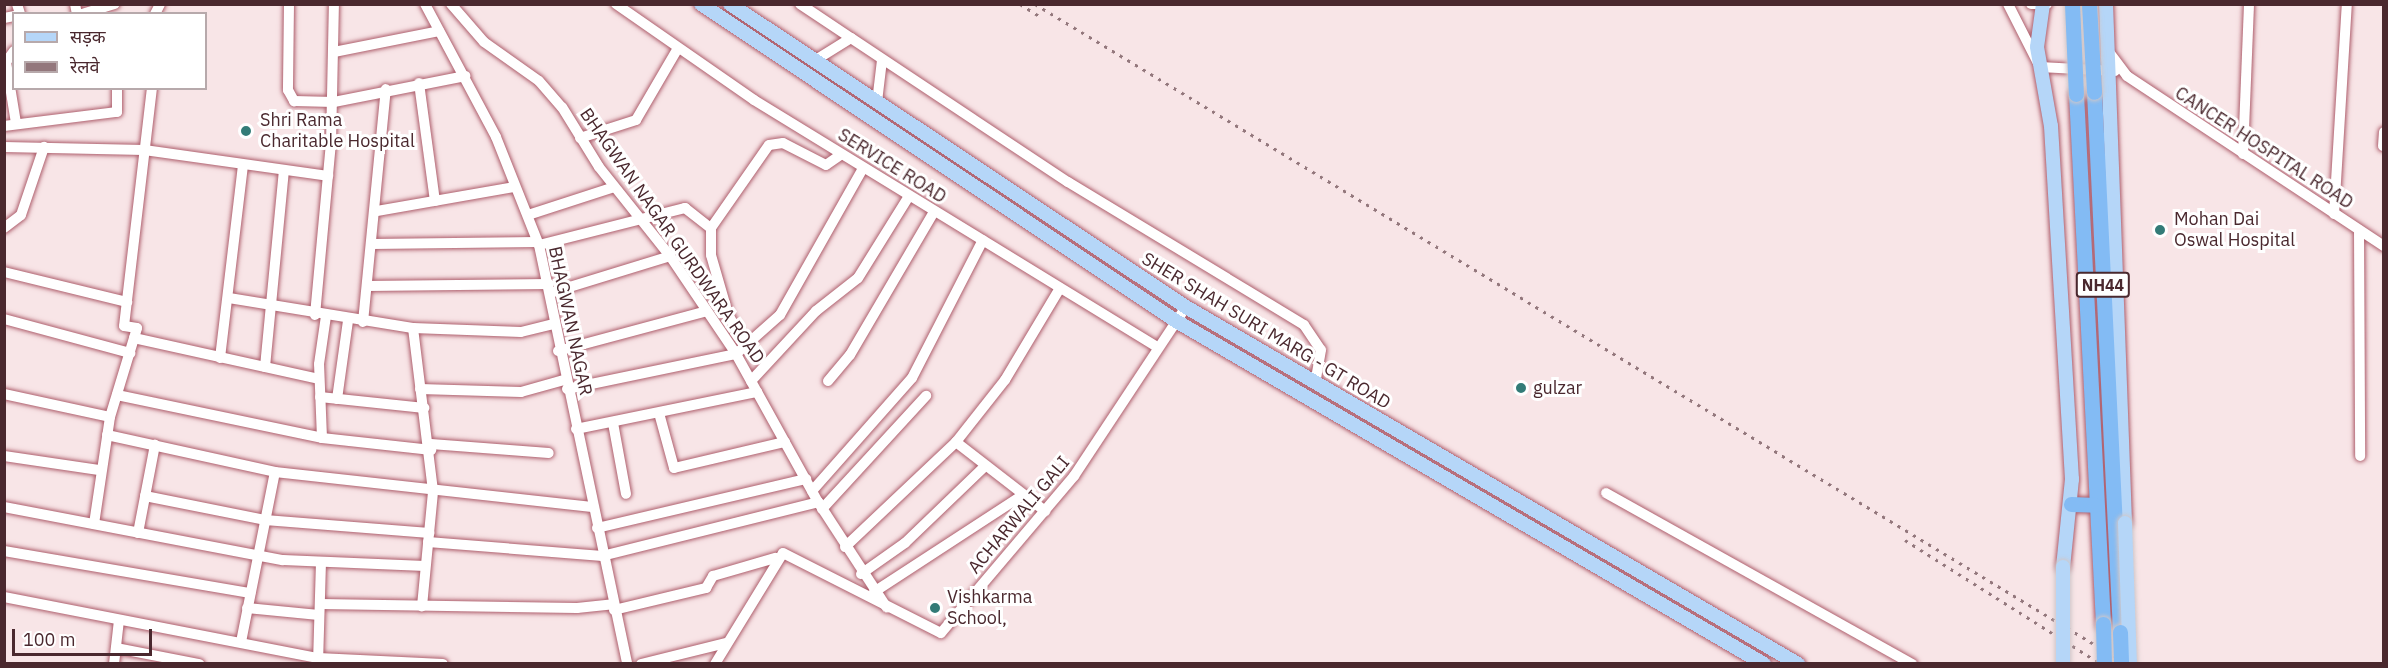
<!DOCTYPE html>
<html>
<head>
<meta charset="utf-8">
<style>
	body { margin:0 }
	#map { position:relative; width:2388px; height:668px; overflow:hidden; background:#f8e5e7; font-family:"IBM Plex Sans","Noto Sans Devanagari",sans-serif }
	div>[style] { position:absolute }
	.roads { filter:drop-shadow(0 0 2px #ae5f6d) drop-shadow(0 0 2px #ae5f6d) }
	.minor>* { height:10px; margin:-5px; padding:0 5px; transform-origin:5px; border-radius:5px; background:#fff }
	.major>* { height:14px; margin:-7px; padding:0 7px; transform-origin:7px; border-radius:7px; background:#b5d6f8 }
	.highway>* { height:15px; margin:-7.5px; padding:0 7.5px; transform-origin:7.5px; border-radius:7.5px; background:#83bbf4 }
	.rail>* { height:3px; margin-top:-1.5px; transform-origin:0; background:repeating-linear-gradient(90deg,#93777c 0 3px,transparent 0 9px) }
	.bridges { filter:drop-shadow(0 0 2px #d0c7c9) drop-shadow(0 0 2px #d0c7c9) }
	.major-bridge>* { height:14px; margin:-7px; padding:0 7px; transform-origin:7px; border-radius:7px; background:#b5d6f8 }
	.highway-bridge>* { height:15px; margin:-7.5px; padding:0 7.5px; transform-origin:7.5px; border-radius:7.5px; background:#83bbf4 }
	.dots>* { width:16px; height:16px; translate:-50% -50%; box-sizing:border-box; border:3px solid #fff; border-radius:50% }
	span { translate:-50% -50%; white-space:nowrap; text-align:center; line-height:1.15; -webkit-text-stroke:6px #fff; paint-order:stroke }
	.shield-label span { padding:2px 4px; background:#fff; border:2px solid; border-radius:4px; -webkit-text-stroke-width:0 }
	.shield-label { font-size:16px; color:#4a282e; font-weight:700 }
	.poi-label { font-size:18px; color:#4a282e }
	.left { translate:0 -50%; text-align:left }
	.street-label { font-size:18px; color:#4a282e }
	.frame { position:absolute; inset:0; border:6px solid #4a282e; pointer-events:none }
	.legend { position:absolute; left:12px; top:12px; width:195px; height:78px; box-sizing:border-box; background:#fff; border:2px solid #b7a9ab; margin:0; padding:8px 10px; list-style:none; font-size:18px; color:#4a282e }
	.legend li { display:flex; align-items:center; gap:12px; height:30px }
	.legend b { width:30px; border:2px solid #b7a9ab }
	.scale { position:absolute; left:12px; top:629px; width:140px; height:27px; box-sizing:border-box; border:3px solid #4a282e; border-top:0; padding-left:8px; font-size:18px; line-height:21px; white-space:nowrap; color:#4a282e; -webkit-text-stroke:4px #fff; paint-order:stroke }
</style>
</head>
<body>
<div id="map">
	<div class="roads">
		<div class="minor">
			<div style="left:17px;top:4px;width:10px;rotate:73deg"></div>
			<div style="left:75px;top:4px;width:10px;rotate:79deg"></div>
			<div style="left:289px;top:4px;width:86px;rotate:90.7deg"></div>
			<div style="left:288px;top:90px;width:13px;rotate:61deg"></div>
			<div style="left:294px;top:101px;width:40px;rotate:1.4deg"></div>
			<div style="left:334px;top:102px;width:134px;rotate:-11.2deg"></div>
			<div style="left:425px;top:4px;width:151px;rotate:61.9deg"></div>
			<div style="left:496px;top:137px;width:116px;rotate:68.3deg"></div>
			<div style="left:539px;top:245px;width:428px;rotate:78.1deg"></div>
			<div style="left:451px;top:4px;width:50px;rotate:49deg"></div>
			<div style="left:484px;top:42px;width:67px;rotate:35.3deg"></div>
			<div style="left:539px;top:81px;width:35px;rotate:49deg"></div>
			<div style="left:562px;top:107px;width:70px;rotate:58.3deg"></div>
			<div style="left:599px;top:167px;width:114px;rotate:51.4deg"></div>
			<div style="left:670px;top:256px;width:118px;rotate:56deg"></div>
			<div style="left:736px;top:354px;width:169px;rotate:61deg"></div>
			<div style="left:818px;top:502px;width:126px;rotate:56.9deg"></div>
			<div style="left:616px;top:4px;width:168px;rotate:34.8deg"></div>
			<div style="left:754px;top:100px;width:470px;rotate:31.5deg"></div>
			<div style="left:800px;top:4px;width:61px;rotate:33.7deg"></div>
			<div style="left:851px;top:38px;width:44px;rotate:148.1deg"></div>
			<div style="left:2008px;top:4px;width:71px;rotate:63.1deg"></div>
			<div style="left:2040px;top:67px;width:75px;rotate:3.1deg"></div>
			<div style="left:2031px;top:4px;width:16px"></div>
			<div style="left:82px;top:14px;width:34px;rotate:-17deg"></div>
			<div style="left:155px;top:14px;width:11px;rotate:-63deg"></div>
			<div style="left:4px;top:18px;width:10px;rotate:-11deg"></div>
			<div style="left:851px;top:38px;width:260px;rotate:33.6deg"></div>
			<div style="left:1068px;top:182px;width:276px;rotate:31.2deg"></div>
			<div style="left:1304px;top:325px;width:30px;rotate:56deg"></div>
			<div style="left:1321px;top:350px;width:34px;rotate:100deg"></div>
			<div style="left:14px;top:51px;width:14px;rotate:126deg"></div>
			<div style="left:6px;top:62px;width:62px;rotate:80.7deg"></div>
			<div style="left:334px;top:52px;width:107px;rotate:-11.3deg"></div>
			<div style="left:2109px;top:52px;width:30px;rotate:53deg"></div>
			<div style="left:2127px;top:76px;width:308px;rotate:33.5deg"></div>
			<div style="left:419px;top:83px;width:119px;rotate:82.3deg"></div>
			<div style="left:877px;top:102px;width:42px;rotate:-83.2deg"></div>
			<div style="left:4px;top:126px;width:114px;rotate:-7.1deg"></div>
			<div style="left:117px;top:112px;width:24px;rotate:-90deg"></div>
			<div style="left:580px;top:138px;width:59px;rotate:-17.8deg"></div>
			<div style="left:636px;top:120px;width:83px;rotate:-59.7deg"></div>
			<div style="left:2383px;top:146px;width:14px;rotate:-86deg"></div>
			<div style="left:4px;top:147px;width:140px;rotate:1.2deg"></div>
			<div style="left:144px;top:150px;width:186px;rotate:8deg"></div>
			<div style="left:2243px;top:154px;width:150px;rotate:-87.7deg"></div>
			<div style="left:377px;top:211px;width:140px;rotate:-9.9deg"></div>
			<div style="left:2334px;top:214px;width:210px;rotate:-86.5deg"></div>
			<div style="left:528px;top:215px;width:90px;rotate:-18deg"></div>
			<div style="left:4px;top:228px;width:21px;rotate:-37deg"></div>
			<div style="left:21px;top:215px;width:72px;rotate:-71.3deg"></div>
			<div style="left:2359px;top:230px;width:226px;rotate:89.7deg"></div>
			<div style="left:372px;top:244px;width:165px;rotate:-0.7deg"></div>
			<div style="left:539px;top:245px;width:151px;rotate:-14.2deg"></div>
			<div style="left:685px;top:208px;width:33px;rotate:38deg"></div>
			<div style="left:4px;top:272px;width:127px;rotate:13.7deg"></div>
			<div style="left:367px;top:286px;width:182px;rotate:-0.6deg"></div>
			<div style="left:550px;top:293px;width:126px;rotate:-17.1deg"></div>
			<div style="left:229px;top:298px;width:186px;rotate:9.3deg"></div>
			<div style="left:413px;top:328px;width:108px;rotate:2.1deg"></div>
			<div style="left:521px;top:332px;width:34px;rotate:-14deg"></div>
			<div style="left:315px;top:315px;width:172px;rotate:-84.7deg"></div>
			<div style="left:331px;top:144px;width:140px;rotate:-88.8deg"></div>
			<div style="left:4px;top:319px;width:131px;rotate:15.1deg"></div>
			<div style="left:363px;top:322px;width:234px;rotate:-84.4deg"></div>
			<div style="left:413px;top:328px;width:165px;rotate:83deg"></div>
			<div style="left:433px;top:492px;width:115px;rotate:95.5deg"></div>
			<div style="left:134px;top:338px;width:189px;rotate:12.5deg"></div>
			<div style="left:745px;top:345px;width:35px;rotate:-119deg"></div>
			<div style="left:728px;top:314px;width:61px;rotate:-106.1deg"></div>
			<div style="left:711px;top:255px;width:27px;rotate:-90deg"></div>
			<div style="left:711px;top:228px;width:101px;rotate:-55.1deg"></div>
			<div style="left:769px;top:145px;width:14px;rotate:-8deg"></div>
			<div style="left:783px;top:143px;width:48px;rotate:27.1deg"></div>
			<div style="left:826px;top:165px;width:19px;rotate:-35deg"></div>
			<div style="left:558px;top:351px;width:154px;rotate:-15deg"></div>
			<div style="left:220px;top:358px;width:194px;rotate:-83.2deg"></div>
			<div style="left:265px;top:367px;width:197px;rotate:-84.5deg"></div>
			<div style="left:751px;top:381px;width:96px;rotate:-47.1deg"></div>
			<div style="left:816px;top:311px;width:53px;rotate:-38.2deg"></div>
			<div style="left:858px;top:278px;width:97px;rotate:-58.1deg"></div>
			<div style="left:828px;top:381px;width:34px;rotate:-50deg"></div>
			<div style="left:850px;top:355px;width:166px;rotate:-59.6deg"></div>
			<div style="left:420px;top:389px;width:101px;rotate:1.7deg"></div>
			<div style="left:521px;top:392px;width:45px;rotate:-15.6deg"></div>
			<div style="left:567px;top:389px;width:173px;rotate:-11.7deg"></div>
			<div style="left:736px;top:354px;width:59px;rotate:-41.6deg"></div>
			<div style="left:780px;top:315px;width:169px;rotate:-60.5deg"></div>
			<div style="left:4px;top:394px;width:108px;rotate:12.2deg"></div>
			<div style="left:117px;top:395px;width:209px;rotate:11.8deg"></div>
			<div style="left:322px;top:438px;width:110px;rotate:6.3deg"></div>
			<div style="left:320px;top:397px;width:105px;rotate:6deg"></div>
			<div style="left:337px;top:399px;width:79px;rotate:-82deg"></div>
			<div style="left:659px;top:413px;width:57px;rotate:74.7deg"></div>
			<div style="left:674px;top:468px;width:114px;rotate:-13.2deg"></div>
			<div style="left:613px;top:423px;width:72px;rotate:79.6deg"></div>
			<div style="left:576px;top:429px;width:185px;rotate:-11.6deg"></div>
			<div style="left:107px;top:435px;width:172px;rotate:12.4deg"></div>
			<div style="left:275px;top:472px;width:319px;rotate:6.3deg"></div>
			<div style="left:322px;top:438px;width:74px;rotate:-92.3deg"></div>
			<div style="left:319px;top:364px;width:49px;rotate:-81.7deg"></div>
			<div style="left:956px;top:442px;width:113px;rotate:37.8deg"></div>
			<div style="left:431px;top:444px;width:118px;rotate:4.4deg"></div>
			<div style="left:4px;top:456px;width:96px;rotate:8.4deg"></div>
			<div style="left:812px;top:491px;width:151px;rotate:-48.5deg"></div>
			<div style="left:912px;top:378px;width:155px;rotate:-62.8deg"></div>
			<div style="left:1606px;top:493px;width:351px;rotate:29.2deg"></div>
			<div style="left:145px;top:496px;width:122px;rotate:11.3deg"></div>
			<div style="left:265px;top:520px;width:165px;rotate:4.5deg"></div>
			<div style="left:4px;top:507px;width:284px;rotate:10.8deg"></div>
			<div style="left:283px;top:560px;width:142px;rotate:2.4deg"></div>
			<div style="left:822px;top:509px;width:154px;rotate:-47.4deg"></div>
			<div style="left:94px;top:524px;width:108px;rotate:-81.5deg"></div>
			<div style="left:110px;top:417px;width:93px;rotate:-73.1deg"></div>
			<div style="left:137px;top:328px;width:13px;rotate:-171deg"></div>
			<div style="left:124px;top:326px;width:240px;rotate:-83.3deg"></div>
			<div style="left:597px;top:528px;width:215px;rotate:-13.2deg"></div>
			<div style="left:138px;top:533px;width:90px;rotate:-79.1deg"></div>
			<div style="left:428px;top:542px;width:175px;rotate:4.6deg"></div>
			<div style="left:602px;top:556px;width:223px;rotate:-14deg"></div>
			<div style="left:845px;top:547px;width:153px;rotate:-43.4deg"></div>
			<div style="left:956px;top:442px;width:79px;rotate:-51.7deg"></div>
			<div style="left:1005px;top:380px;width:107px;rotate:-59.1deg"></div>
			<div style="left:4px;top:551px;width:250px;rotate:9.7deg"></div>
			<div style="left:861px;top:574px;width:54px;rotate:-35.2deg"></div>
			<div style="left:905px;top:543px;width:111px;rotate:-43.9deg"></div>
			<div style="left:874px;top:592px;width:176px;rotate:-33.1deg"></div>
			<div style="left:4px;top:597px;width:320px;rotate:11deg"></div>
			<div style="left:318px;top:658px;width:125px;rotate:2.7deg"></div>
			<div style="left:320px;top:604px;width:257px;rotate:0.9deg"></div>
			<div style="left:577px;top:608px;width:36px;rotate:-6deg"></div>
			<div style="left:247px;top:608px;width:72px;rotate:5.6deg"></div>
			<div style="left:614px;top:610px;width:95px;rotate:-13.4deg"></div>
			<div style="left:706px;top:588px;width:14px;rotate:-60deg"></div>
			<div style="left:713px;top:576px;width:65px;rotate:-16.2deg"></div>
			<div style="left:241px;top:642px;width:173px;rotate:-78.7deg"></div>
			<div style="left:116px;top:648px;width:85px;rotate:10.9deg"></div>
			<div style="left:318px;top:663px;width:99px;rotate:-88.3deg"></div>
			<div style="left:114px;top:664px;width:44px;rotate:-83.5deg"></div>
			<div style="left:641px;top:664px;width:88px;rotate:-13.9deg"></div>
			<div style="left:715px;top:664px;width:130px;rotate:-58.5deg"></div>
			<div style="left:783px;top:553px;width:177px;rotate:26.9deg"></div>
			<div style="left:941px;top:633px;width:206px;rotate:-49.7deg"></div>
			<div style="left:1074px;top:476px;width:203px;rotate:-56.5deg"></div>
		</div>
		<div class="major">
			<div style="left:701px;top:4px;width:571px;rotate:33.72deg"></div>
			<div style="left:1176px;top:321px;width:681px;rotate:30.26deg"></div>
			<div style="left:730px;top:4px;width:547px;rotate:33.6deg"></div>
			<div style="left:1186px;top:307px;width:709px;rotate:30.26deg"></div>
			<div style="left:2043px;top:4px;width:43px;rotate:97.9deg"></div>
			<div style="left:2037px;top:47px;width:80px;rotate:80deg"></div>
			<div style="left:2051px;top:126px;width:354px;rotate:86.6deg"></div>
			<div style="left:2072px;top:479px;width:88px;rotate:95.8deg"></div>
			<div style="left:2106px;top:4px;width:519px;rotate:87.9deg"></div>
		</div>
		<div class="highway">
			<div style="left:2094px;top:92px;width:541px;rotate:87.24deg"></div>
			<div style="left:2076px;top:94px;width:531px;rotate:87.08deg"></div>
			<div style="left:2071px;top:504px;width:25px;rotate:2deg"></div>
		</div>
	</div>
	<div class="rail">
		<div style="left:1020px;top:4px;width:25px;rotate:32deg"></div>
		<div style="left:1035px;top:4px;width:1276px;rotate:31.15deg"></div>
		<div style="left:1905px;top:540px;width:232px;rotate:32.3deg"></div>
	</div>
	<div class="bridges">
		<div class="major-bridge">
			<div style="left:2125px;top:523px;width:141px;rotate:88deg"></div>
			<div style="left:2063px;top:567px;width:97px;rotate:90deg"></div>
		</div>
		<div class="highway-bridge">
			<div style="left:2072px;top:4px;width:90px;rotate:87.5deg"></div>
			<div style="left:2089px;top:4px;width:88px;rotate:86.7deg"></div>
			<div style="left:2103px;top:624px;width:40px;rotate:88.6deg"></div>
			<div style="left:2120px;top:632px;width:32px;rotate:88deg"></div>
		</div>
	</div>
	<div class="dots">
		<div style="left:246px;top:131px;background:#337b77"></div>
		<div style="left:2160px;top:230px;background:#337b77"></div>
		<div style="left:1521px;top:388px;background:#337b77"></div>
		<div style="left:935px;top:608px;background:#337b77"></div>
	</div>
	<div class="shield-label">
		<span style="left:2103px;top:285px">NH44</span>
	</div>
	<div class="poi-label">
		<span class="left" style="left:260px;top:131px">Shri Rama<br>Charitable Hospital</span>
		<span class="left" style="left:2174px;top:230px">Mohan Dai<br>Oswal Hospital</span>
		<span class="left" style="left:1533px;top:388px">gulzar</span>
		<span class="left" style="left:947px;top:608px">Vishkarma<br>School,</span>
	</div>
	<div class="street-label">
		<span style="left:2264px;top:148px;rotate:33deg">CANCER HOSPITAL ROAD</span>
		<span style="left:892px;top:166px;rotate:32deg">SERVICE ROAD</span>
		<span style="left:672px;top:236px;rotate:55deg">BHAGWAN NAGAR GURDWARA ROAD</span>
		<span style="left:570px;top:321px;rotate:78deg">BHAGWAN NAGAR</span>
		<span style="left:1266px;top:331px;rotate:31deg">SHER SHAH SURI MARG - GT ROAD</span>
		<span style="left:1019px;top:515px;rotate:-50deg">ACHARWALI GALI</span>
	</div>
	<div class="frame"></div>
	<ul class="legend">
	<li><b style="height:8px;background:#b5d6f8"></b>सड़क</li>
	<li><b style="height:8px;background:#93777c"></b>रेलवे</li>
	</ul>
	<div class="scale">100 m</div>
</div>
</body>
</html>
